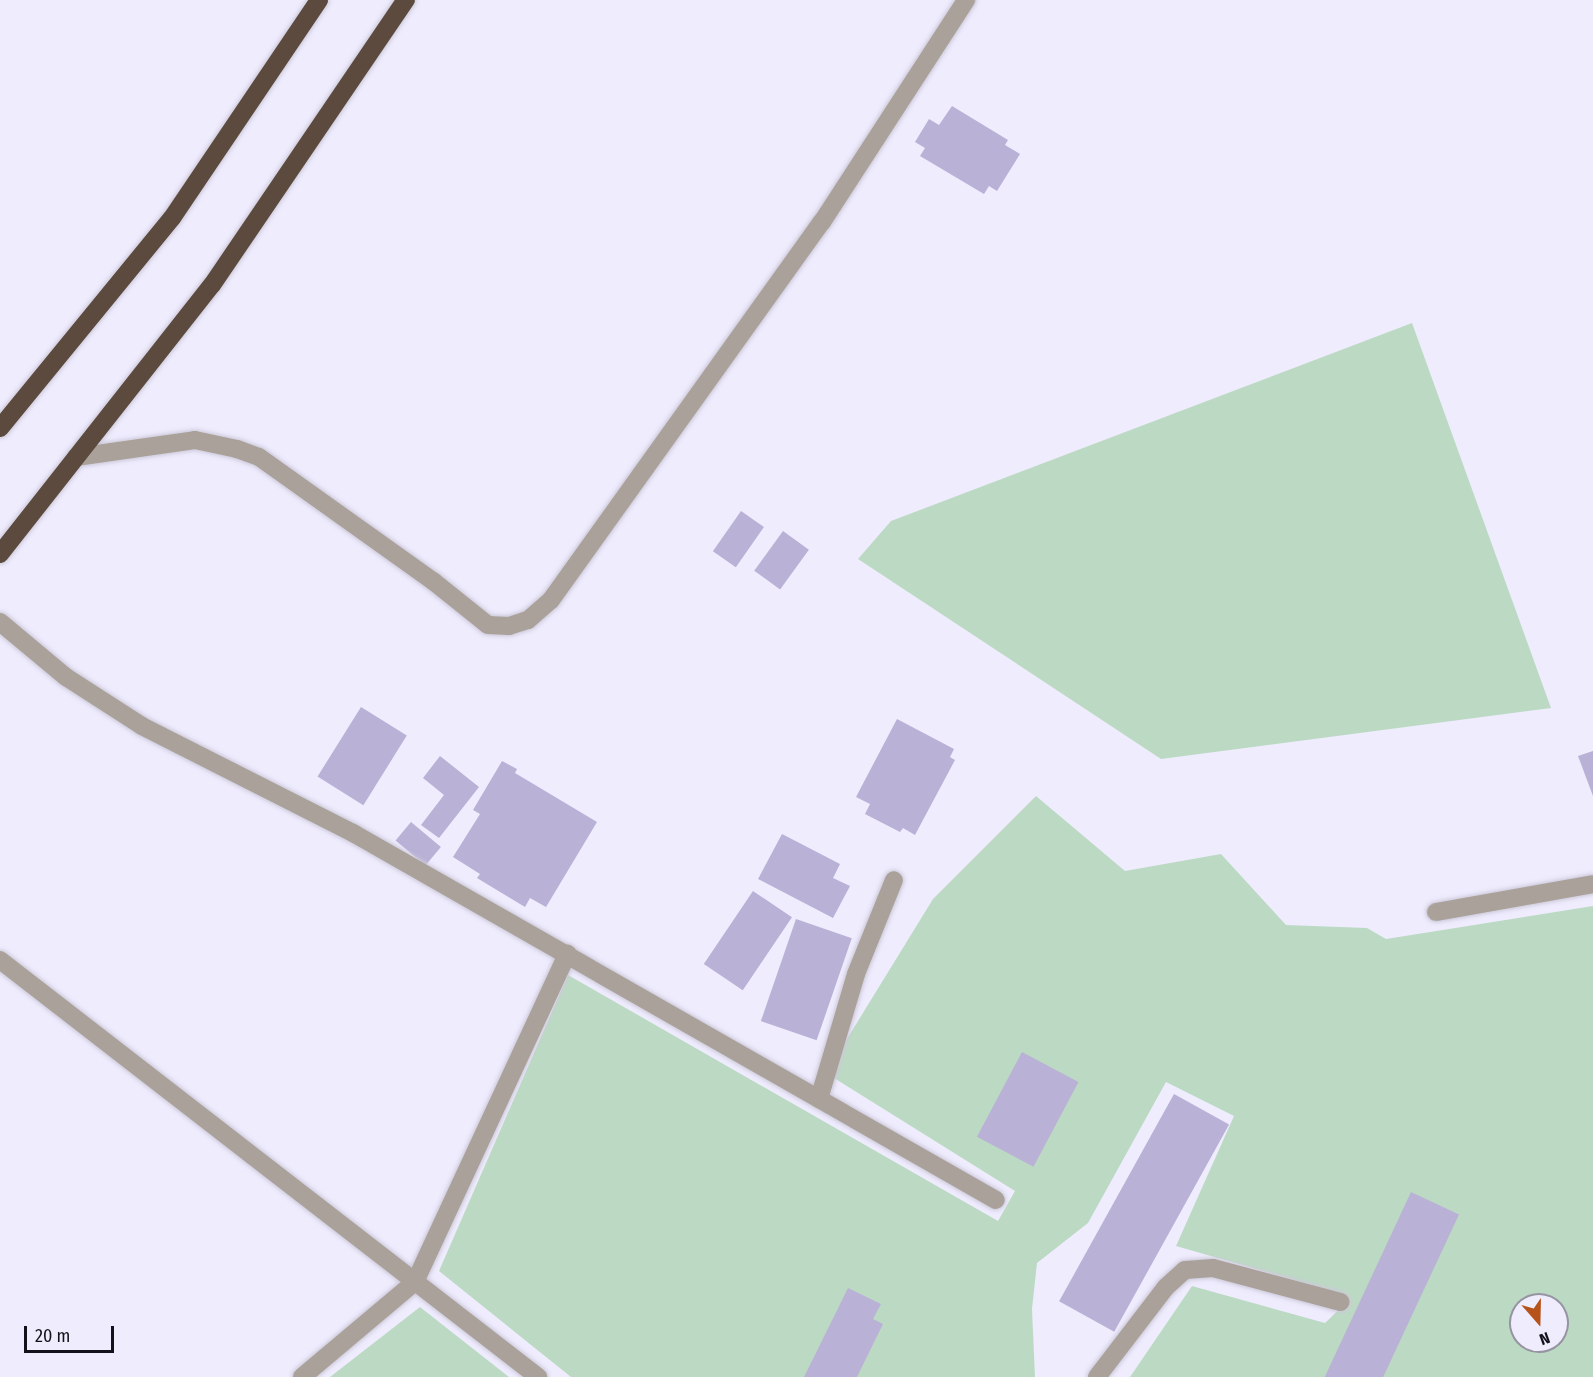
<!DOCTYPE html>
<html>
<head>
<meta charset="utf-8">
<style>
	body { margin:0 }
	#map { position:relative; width:1593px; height:1377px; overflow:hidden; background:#efecfe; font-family:"Fira Sans Condensed",sans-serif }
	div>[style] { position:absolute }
	.green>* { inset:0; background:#bcdac3 }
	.building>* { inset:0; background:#b9b1d6; transform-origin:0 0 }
	.roads { filter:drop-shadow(0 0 2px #ccc9d9) drop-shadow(0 0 2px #ccc9d9) }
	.minor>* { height:18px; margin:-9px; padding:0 9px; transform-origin:9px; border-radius:9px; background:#a9a19a }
	.highway>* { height:18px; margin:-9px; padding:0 9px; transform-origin:9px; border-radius:9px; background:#5b4a3d }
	span { translate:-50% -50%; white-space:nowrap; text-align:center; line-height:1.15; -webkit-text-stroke:4.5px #efecfe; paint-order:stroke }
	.north { position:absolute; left:1509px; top:1293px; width:60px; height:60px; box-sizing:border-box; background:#efecfe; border:2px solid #9794a2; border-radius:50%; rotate:160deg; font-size:16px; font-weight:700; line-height:24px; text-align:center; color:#131119 }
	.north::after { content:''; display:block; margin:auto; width:21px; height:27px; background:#b6531b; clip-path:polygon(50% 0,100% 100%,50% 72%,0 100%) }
	.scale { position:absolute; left:24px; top:1326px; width:90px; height:27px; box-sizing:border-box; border:3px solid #131119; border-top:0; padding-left:8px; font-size:18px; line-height:21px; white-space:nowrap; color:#131119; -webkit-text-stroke:4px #efecfe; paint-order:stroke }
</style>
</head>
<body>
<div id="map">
	<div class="green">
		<div style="clip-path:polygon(1412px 323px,1551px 708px,1161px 759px,858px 559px,891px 521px)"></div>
		<div style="clip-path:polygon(evenodd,1036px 796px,1125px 871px,1221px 854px,1286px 925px,1367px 928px,1386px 939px,1593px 906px,1593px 1377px,1130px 1377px,1192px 1286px,1325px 1323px,1347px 1302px,1347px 1295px,1176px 1246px,1234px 1116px,1166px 1082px,1088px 1223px,1037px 1263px,1032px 1309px,1035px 1377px,571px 1377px,439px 1271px,568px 975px,998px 1221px,1015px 1191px,826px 1073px,933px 899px,1036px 796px,1521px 1305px,1557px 1305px,1557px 1341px,1521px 1341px,1521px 1305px)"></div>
		<div style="clip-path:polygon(420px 1307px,509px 1377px,330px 1377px)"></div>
	</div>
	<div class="building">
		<div style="clip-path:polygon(952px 106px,1008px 140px,1005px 145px,1020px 154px,997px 191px,989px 186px,984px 194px,920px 156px,925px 148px,915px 142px,929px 119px,939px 125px)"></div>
		<div style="left:741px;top:511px;width:28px;height:49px;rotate:35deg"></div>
		<div style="left:783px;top:531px;width:32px;height:49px;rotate:36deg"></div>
		<div style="left:361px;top:707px;width:54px;height:82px;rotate:32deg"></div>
		<div style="clip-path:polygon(897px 719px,954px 749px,950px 757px,955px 760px,915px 835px,903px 828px,900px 832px,865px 814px,870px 804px,856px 797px)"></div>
		<div style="clip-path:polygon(1593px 751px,1593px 796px,1578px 756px)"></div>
		<div style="clip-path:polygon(440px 756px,479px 787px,439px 838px,421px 825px,444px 795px,423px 778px)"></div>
		<div style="clip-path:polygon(502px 761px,517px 769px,515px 773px,597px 822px,546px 907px,530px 898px,525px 907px,477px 878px,480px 874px,453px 857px,480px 814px,473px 810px)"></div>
		<div style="left:411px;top:822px;width:39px;height:24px;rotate:40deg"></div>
		<div style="clip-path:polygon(782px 834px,840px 864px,833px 878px,850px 886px,833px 918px,758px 879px)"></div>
		<div style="left:753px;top:891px;width:47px;height:88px;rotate:34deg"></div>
		<div style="left:796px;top:919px;width:59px;height:108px;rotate:19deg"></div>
		<div style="left:1022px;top:1052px;width:64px;height:96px;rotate:28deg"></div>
		<div style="left:1174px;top:1094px;width:63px;height:237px;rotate:29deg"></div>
		<div style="left:1411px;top:1192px;width:53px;height:205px;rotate:25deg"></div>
		<div style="clip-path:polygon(848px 1288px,881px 1304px,873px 1319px,883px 1324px,857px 1377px,804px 1377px)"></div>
	</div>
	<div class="roads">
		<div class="minor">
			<div style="left:76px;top:457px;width:120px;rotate:-8.1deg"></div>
			<div style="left:195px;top:440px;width:43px;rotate:12.1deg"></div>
			<div style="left:237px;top:449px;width:23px;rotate:20deg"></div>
			<div style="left:259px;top:457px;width:214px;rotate:35.5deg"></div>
			<div style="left:433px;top:581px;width:70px;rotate:38.7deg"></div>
			<div style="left:488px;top:625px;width:21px;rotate:3deg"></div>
			<div style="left:509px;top:626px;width:20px;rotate:-18deg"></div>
			<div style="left:528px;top:620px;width:30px;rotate:-41deg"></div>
			<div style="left:551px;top:600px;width:465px;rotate:-54.4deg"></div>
			<div style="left:822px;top:222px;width:265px;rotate:-57deg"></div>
			<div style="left:0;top:622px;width:86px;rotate:39.8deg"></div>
			<div style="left:66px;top:677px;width:90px;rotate:32.8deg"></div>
			<div style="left:142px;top:726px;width:237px;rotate:26.9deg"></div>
			<div style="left:353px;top:833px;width:740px;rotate:29.72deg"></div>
			<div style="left:1436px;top:912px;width:159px;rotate:-10.1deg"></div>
			<div style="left:0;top:960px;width:681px;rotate:37.78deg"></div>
			<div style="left:819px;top:1099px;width:130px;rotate:-73.5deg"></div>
			<div style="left:856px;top:974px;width:101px;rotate:-68deg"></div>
			<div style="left:302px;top:1377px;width:148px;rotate:-40.1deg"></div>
			<div style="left:415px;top:1282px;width:362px;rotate:-65.1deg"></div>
			<div style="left:1097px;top:1377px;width:113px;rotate:-52.5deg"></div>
			<div style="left:1166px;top:1287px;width:25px;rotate:-42deg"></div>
			<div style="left:1185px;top:1270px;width:28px;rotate:-4deg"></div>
			<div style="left:1213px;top:1268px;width:132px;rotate:14.9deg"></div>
		</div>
		<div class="highway">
			<div style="left:0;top:428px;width:271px;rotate:-50.7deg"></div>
			<div style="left:172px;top:218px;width:263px;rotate:-56deg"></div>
			<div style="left:0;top:554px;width:342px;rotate:-51.8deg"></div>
			<div style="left:212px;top:285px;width:345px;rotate:-55.8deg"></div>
		</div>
	</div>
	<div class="north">N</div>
	<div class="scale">20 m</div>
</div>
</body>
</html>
